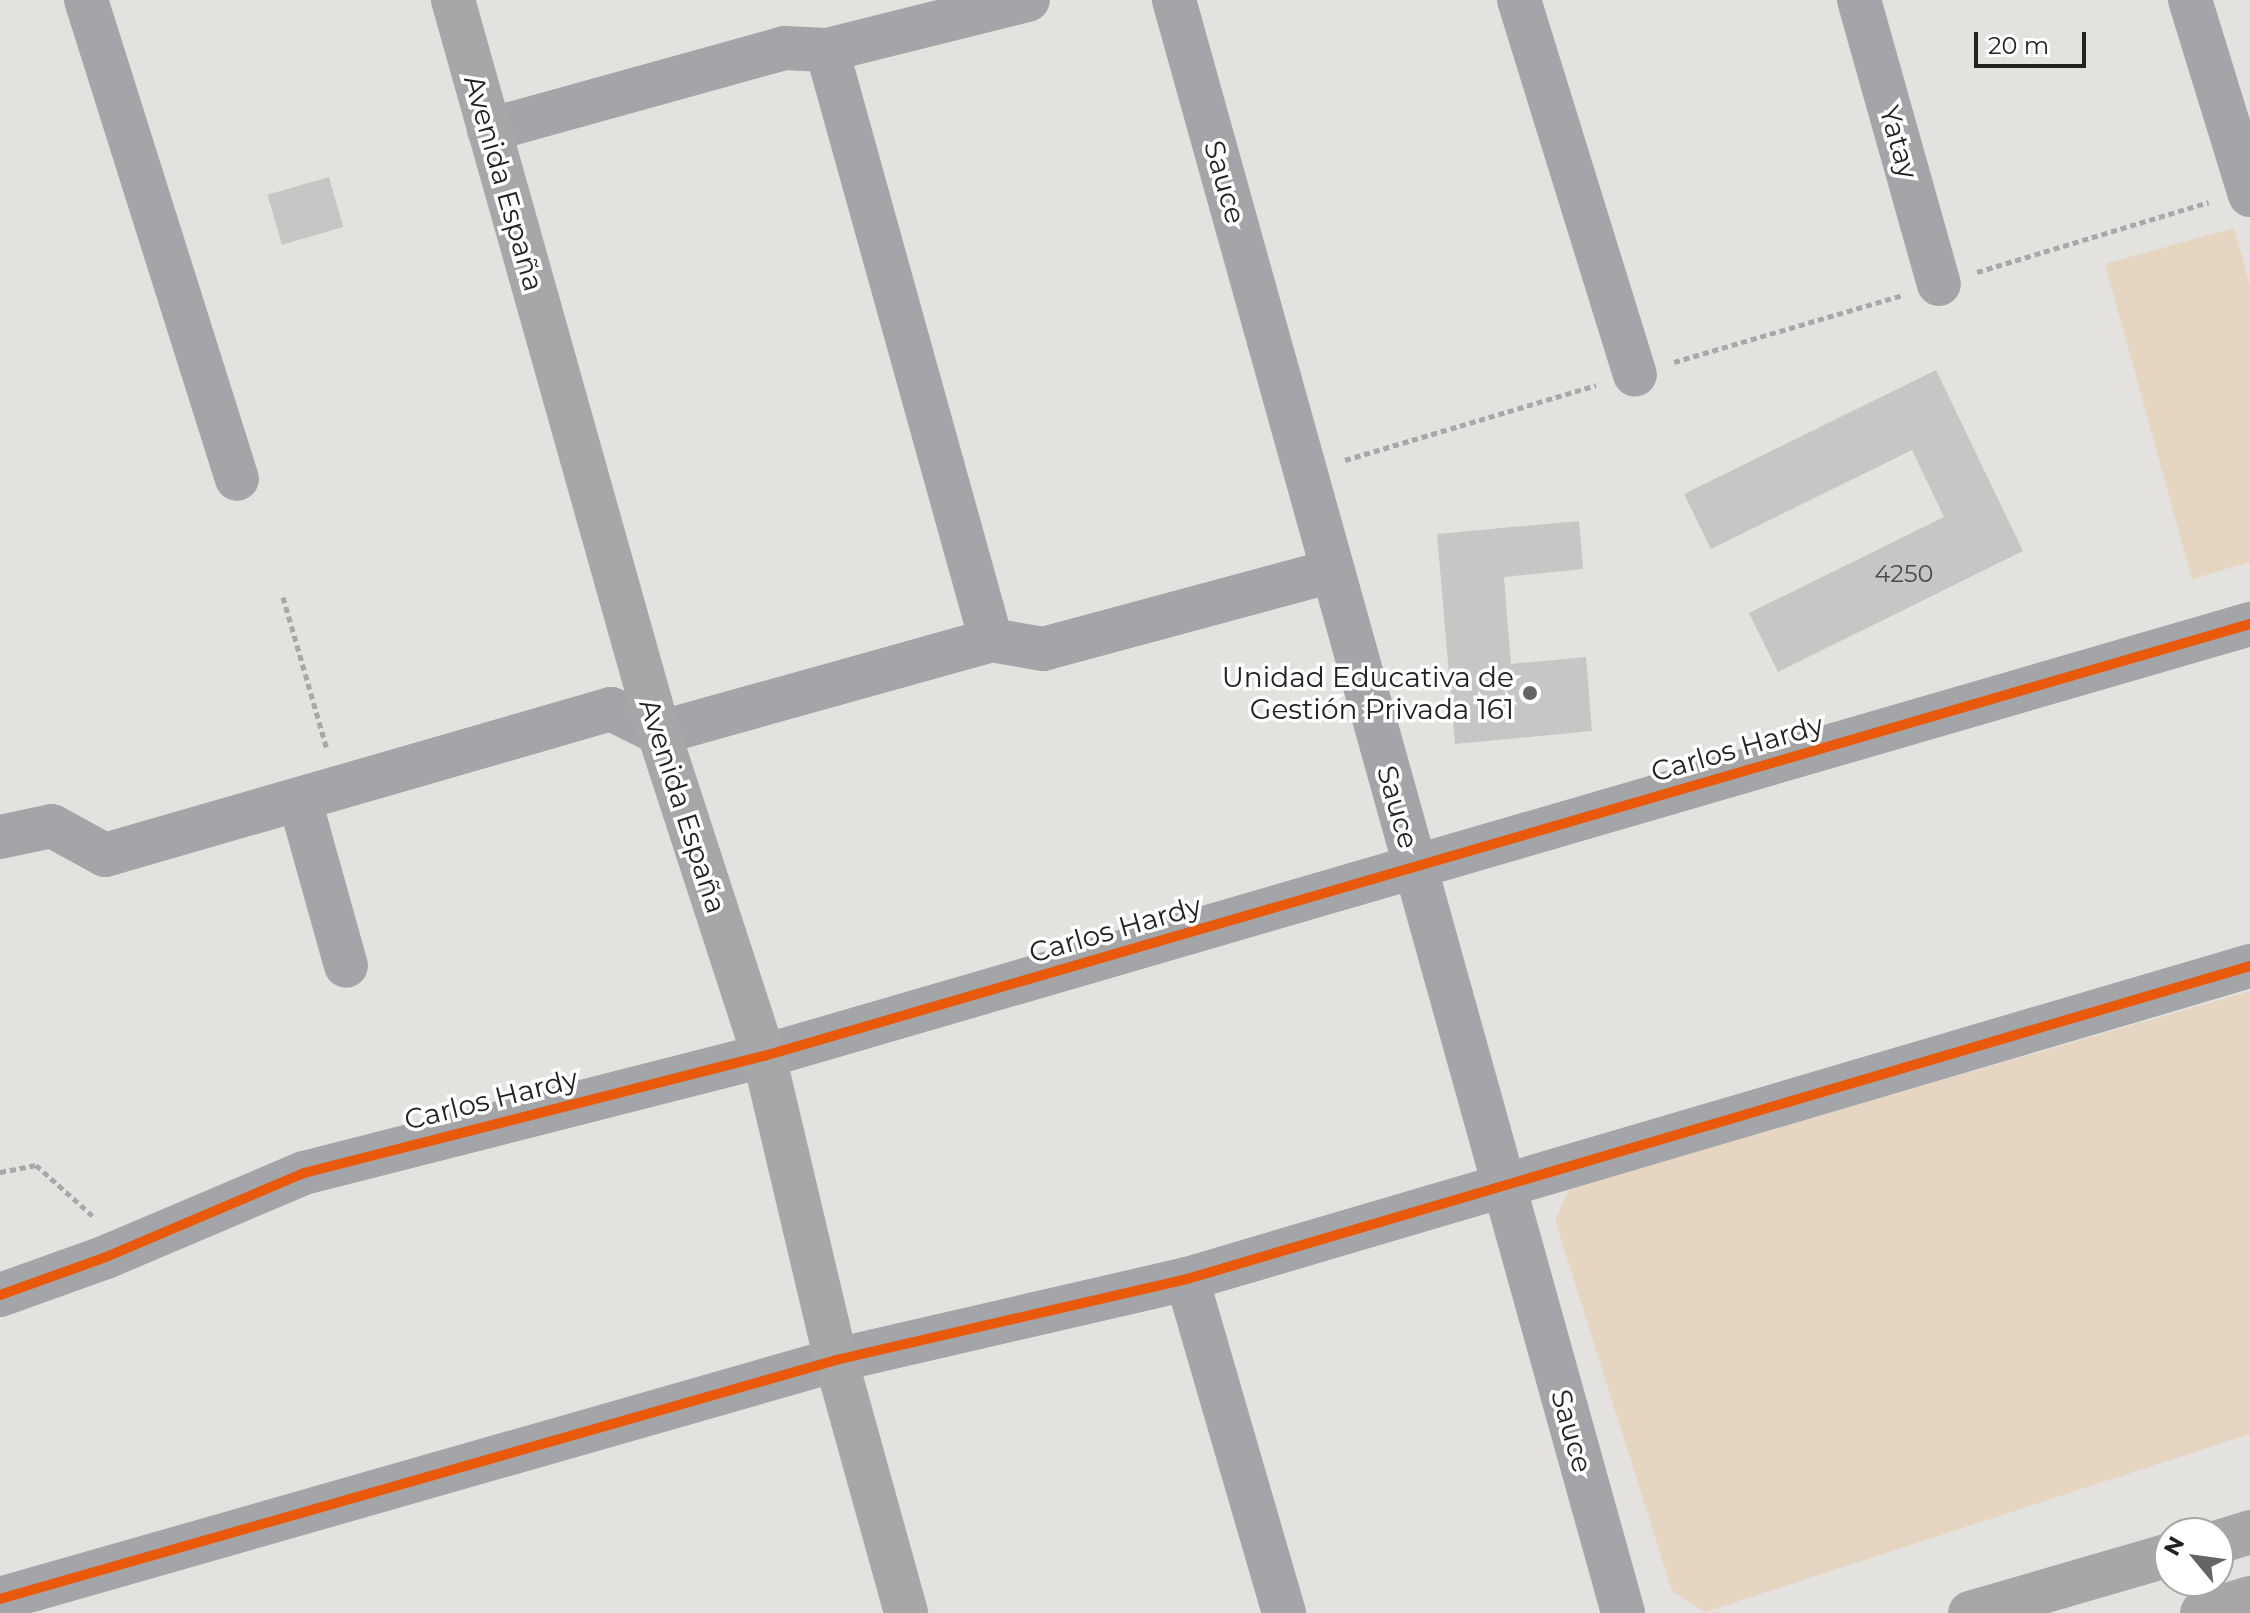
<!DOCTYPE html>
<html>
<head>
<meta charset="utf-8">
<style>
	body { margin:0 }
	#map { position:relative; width:2250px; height:1613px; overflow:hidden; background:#e4e2df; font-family:Montserrat,sans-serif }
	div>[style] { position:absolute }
	.green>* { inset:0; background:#e5d5c1 }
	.building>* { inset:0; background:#c8c6c4; transform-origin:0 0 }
	.path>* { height:5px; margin-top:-2.5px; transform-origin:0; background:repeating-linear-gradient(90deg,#a8a7a9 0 6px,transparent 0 10px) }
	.minor>* { height:44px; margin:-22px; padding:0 22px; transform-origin:22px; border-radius:22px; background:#a3a5a9 }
	.major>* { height:44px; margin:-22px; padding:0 22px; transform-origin:22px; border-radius:22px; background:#a7a7aa }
	.cycleway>* { height:10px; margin:-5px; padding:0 5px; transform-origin:5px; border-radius:5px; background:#e8590c }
	.dots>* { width:22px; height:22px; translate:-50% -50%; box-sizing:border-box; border:4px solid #fff; border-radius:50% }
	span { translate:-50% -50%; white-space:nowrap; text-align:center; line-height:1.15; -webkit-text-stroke:7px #fff; paint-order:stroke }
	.number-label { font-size:24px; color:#4d4b49 }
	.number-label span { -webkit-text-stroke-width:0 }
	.street-label { font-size:28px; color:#242220 }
	.poi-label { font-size:28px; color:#242220 }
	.right { translate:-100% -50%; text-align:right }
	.north { position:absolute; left:2154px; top:1517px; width:80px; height:80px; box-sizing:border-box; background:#fff; border:2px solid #a7a7a6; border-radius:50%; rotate:299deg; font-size:22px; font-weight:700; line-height:32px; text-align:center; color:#242220 }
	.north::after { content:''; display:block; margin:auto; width:28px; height:36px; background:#676563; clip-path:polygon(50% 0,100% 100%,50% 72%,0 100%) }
	.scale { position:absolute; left:1974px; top:32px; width:112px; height:36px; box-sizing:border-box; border:4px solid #242220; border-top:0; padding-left:10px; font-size:24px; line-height:28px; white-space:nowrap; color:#242220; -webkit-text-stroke:6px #fff; paint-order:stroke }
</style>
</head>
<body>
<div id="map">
	<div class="green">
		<div style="clip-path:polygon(2234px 228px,2250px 286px,2250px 562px,2192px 579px,2105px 264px)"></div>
		<div style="clip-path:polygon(2250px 991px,2250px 1434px,1705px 1612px,1672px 1591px,1555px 1220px,1570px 1188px)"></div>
	</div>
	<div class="building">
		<div style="left:329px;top:177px;width:52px;height:64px;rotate:74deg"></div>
		<div style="clip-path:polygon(1936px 370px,2023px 551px,1778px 672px,1749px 613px,1944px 517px,1912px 450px,1711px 549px,1684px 494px)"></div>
		<div style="clip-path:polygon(1579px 521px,1583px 569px,1504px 577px,1511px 664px,1586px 657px,1592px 731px,1455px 744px,1437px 534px)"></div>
	</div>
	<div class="path">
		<div style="left:1977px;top:272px;width:242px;rotate:-16.8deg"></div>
		<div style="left:1674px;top:362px;width:239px;rotate:-16.3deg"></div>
		<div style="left:1345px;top:460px;width:262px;rotate:-16.6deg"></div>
		<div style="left:283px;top:597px;width:158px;rotate:73.9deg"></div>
		<div style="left:0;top:1172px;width:37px;rotate:-11deg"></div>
		<div style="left:36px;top:1165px;width:79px;rotate:41.9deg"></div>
	</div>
	<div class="minor">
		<div style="left:86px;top:0;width:502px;rotate:72.5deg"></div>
		<div style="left:1174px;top:0;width:1674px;rotate:74.44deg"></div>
		<div style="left:1519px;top:0;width:392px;rotate:72.8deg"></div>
		<div style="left:1859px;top:0;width:295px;rotate:74.3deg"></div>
		<div style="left:2190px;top:0;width:204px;rotate:72.9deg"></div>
		<div style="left:827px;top:50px;width:612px;rotate:74.47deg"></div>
		<div style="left:489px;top:130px;width:306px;rotate:-15.5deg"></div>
		<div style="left:784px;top:48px;width:43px;rotate:2.7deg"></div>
		<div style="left:827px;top:50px;width:207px;rotate:-14deg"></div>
		<div style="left:300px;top:801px;width:171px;rotate:74.4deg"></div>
		<div style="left:0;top:837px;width:53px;rotate:-11.9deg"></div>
		<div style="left:52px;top:826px;width:60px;rotate:28.7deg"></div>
		<div style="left:105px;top:855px;width:527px;rotate:-16.09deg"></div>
		<div style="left:611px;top:709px;width:54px;rotate:26.6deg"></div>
		<div style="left:659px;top:733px;width:345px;rotate:-15.6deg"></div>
		<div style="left:991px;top:640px;width:53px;rotate:9.8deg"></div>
		<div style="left:1043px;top:649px;width:300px;rotate:-15.1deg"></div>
		<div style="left:1187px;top:1279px;width:348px;rotate:73.8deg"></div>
		<div style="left:0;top:1295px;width:113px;rotate:-19.7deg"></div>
		<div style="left:106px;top:1257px;width:215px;rotate:-23deg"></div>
		<div style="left:304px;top:1173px;width:475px;rotate:-14.3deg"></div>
		<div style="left:764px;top:1056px;width:1548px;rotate:-16.21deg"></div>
		<div style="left:0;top:1599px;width:869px;rotate:-15.95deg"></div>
		<div style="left:836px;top:1360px;width:360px;rotate:-13deg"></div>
		<div style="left:1187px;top:1279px;width:1108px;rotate:-16.41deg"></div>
	</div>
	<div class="major">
		<div style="left:453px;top:0;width:761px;rotate:74.3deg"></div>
		<div style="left:659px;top:733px;width:340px;rotate:72deg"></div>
		<div style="left:764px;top:1056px;width:312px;rotate:76.7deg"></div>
		<div style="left:836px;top:1360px;width:263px;rotate:74.5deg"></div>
		<div style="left:2218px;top:1542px;width:34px;rotate:-17deg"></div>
		<div style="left:1970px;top:1613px;width:208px;rotate:-16.2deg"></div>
		<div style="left:2202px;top:1613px;width:50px;rotate:-17.4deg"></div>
	</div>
	<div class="cycleway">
		<div style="left:0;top:1295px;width:113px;rotate:-19.7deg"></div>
		<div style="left:106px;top:1257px;width:215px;rotate:-23deg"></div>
		<div style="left:304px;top:1173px;width:475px;rotate:-14.3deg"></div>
		<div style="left:764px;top:1056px;width:1548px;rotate:-16.21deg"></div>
		<div style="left:0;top:1599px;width:869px;rotate:-15.95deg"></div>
		<div style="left:836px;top:1360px;width:360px;rotate:-13deg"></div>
		<div style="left:1187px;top:1279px;width:1108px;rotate:-16.41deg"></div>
	</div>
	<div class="dots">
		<div style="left:1530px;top:693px;background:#676563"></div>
	</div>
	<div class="number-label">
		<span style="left:1904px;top:574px">4250</span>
	</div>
	<div class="street-label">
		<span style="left:1899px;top:142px;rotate:74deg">Yatay</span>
		<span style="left:1225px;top:182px;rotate:74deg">Sauce</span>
		<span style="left:504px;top:183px;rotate:74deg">Avenida España</span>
		<span style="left:1737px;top:748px;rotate:-16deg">Carlos Hardy</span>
		<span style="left:683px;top:806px;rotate:72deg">Avenida España</span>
		<span style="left:1398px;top:807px;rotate:74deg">Sauce</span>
		<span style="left:1115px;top:929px;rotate:-16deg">Carlos Hardy</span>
		<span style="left:491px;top:1099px;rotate:-14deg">Carlos Hardy</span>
		<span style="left:1572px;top:1431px;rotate:74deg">Sauce</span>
	</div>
	<div class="poi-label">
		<span class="right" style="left:1514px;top:693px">Unidad Educativa de<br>Gestión Privada 161</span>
	</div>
	<div class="north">N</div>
	<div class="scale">20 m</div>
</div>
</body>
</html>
